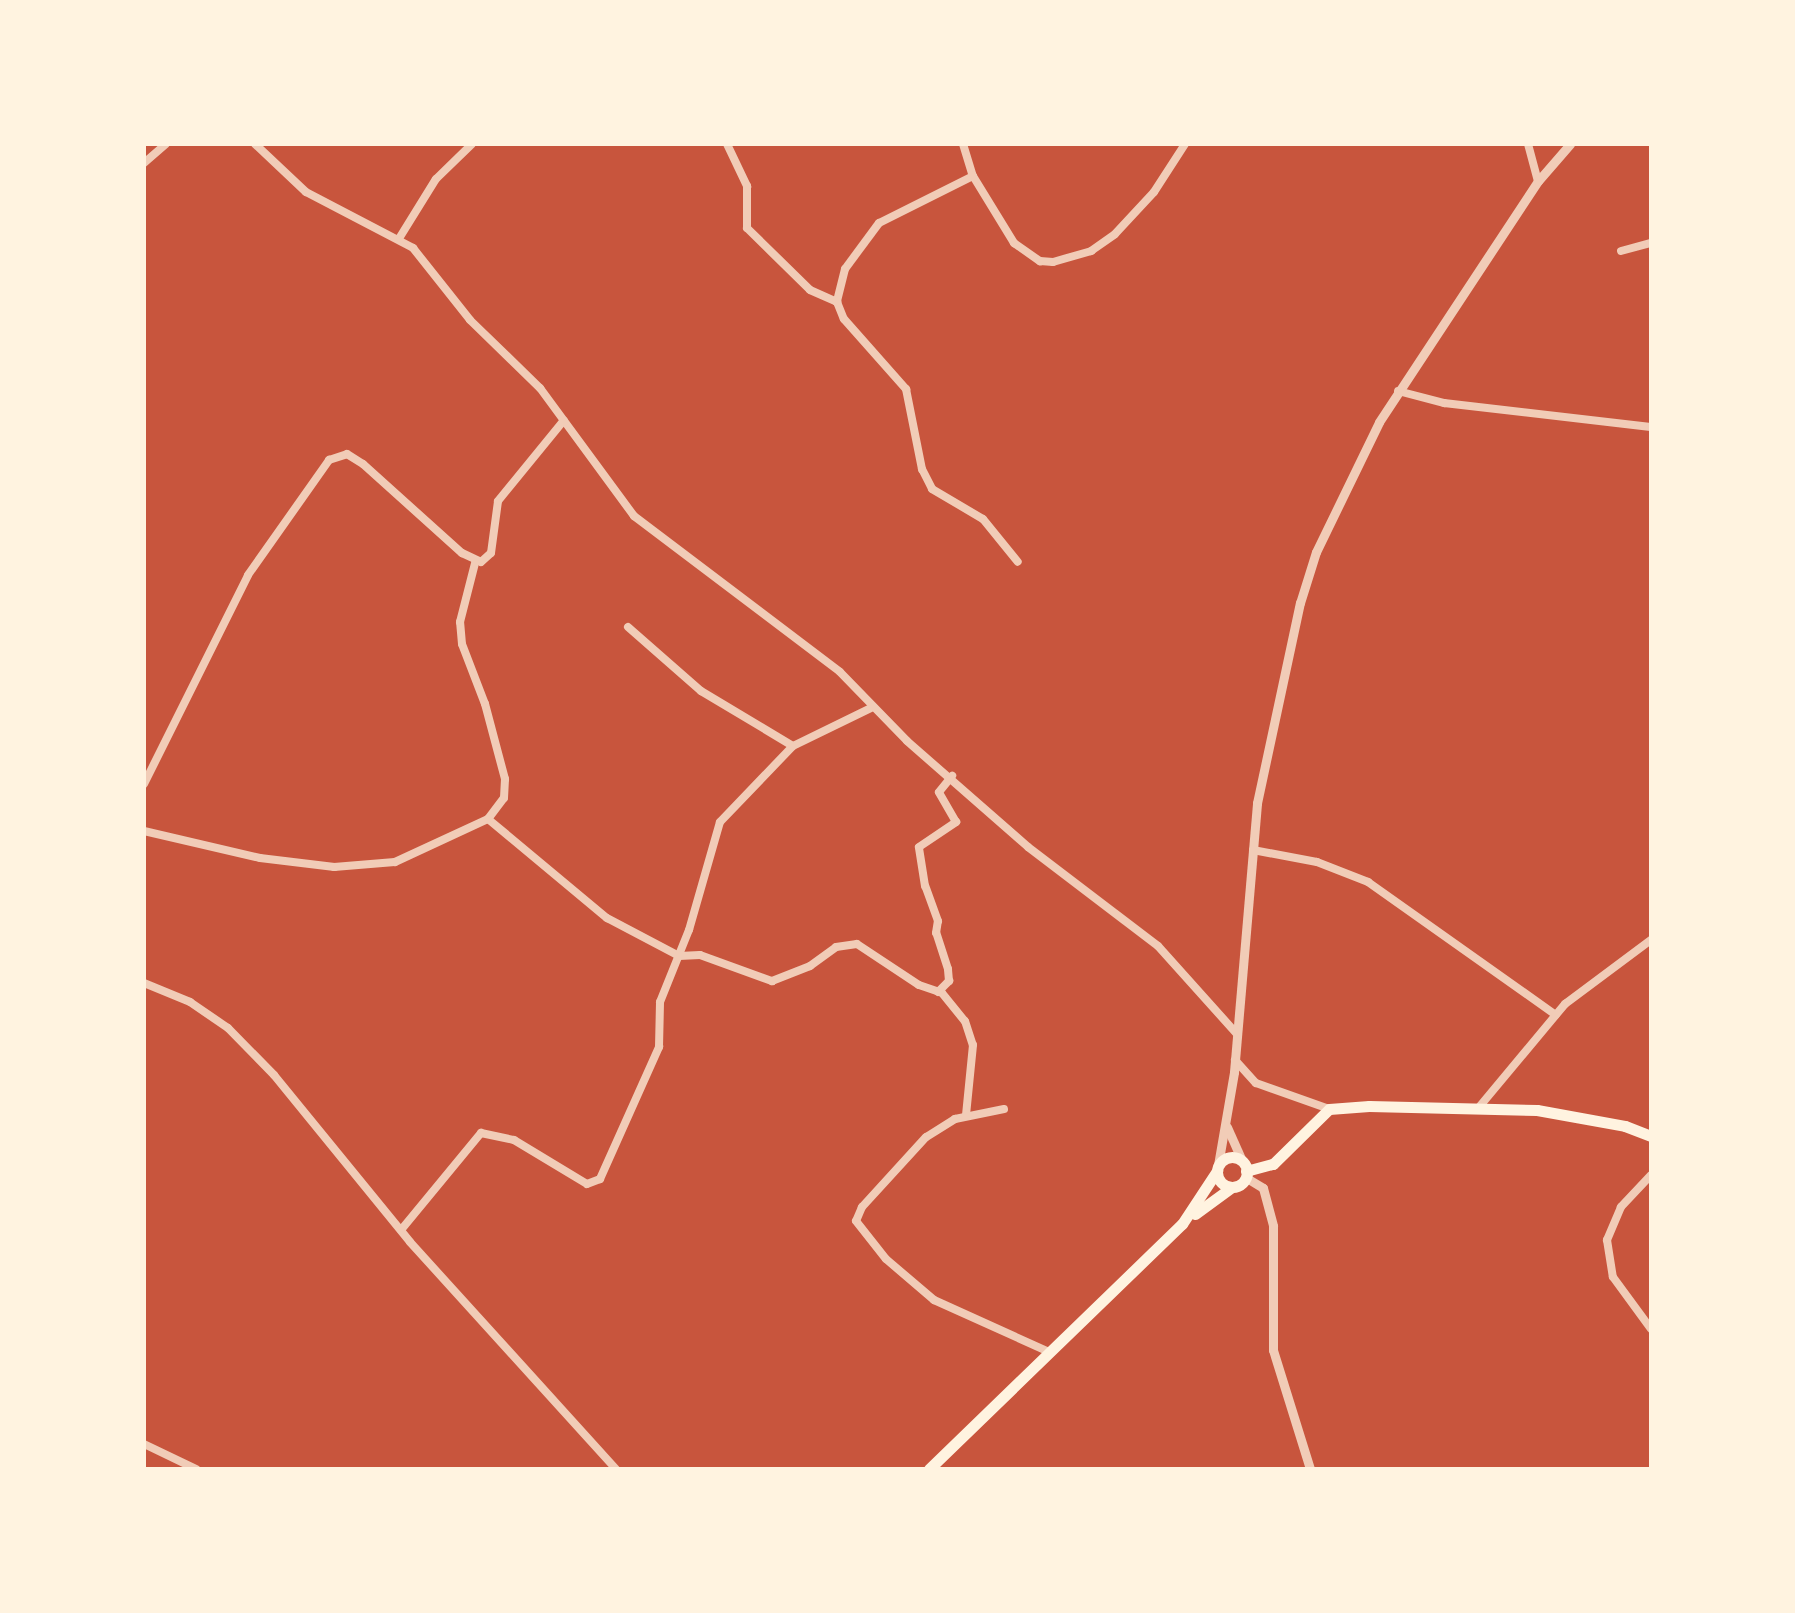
<!DOCTYPE html>
<html>
<head>
<meta charset="utf-8">
<style>
	body { margin:0 }
	#map { position:relative; width:1795px; height:1613px; overflow:hidden; background:#c8553d; font-family:"Roboto Condensed",sans-serif }
	div>[style] { position:absolute }
	.minor>* { height:8px; margin:-4px; padding:0 4px; transform-origin:4px; border-radius:4px; background:#f1ccb7 }
	.tertiary>* { height:9px; margin:-4.5px; padding:0 4.5px; transform-origin:4.5px; border-radius:4.5px; background:#f1ccb7 }
	.secondary>* { height:11px; margin:-5.5px; padding:0 5.5px; transform-origin:5.5px; border-radius:5.5px; background:#fff3e0 }
	.secondary>.ring { margin:-5.5px; padding:0; box-sizing:content-box; background:none; border:11px solid #fff3e0; border-radius:50% }
	span { translate:-50% -50%; white-space:nowrap; text-align:center; line-height:1.15; -webkit-text-stroke:8px #fff3e0; paint-order:stroke }
	.frame { position:absolute; inset:0; border:146px solid #fff3e0; pointer-events:none }
</style>
</head>
<body>
<div id="map">
	<div class="minor">
		<div style="left:255px;top:144px;width:70px;rotate:43.3deg"></div>
		<div style="left:306px;top:192px;width:121px;rotate:27.6deg"></div>
		<div style="left:413px;top:248px;width:92px;rotate:51.6deg"></div>
		<div style="left:470px;top:320px;width:98px;rotate:44.2deg"></div>
		<div style="left:540px;top:388px;width:159px;rotate:53.7deg"></div>
		<div style="left:634px;top:516px;width:258px;rotate:37.1deg"></div>
		<div style="left:840px;top:672px;width:96px;rotate:45.8deg"></div>
		<div style="left:907px;top:741px;width:161px;rotate:41.2deg"></div>
		<div style="left:1028px;top:847px;width:163px;rotate:37.3deg"></div>
		<div style="left:1158px;top:946px;width:118px;rotate:48.1deg"></div>
		<div style="left:727px;top:144px;width:47px;rotate:64.5deg"></div>
		<div style="left:747px;top:186px;width:42px;rotate:90deg"></div>
		<div style="left:747px;top:228px;width:88px;rotate:44.5deg"></div>
		<div style="left:810px;top:290px;width:30px;rotate:24deg"></div>
		<div style="left:963px;top:144px;width:34px;rotate:73deg"></div>
		<div style="left:973px;top:176px;width:79px;rotate:58.5deg"></div>
		<div style="left:1014px;top:243px;width:32px;rotate:35deg"></div>
		<div style="left:1040px;top:261px;width:13px;rotate:4deg"></div>
		<div style="left:1053px;top:262px;width:40px;rotate:-16deg"></div>
		<div style="left:1091px;top:251px;width:29px;rotate:-35deg"></div>
		<div style="left:1115px;top:234px;width:57px;rotate:-47.1deg"></div>
		<div style="left:1154px;top:192px;width:57px;rotate:-57.1deg"></div>
		<div style="left:1528px;top:144px;width:38px;rotate:75deg"></div>
		<div style="left:144px;top:163px;width:29px;rotate:-41deg"></div>
		<div style="left:973px;top:176px;width:105px;rotate:153.4deg"></div>
		<div style="left:879px;top:223px;width:57px;rotate:126.5deg"></div>
		<div style="left:845px;top:269px;width:34px;rotate:104deg"></div>
		<div style="left:837px;top:302px;width:18px;rotate:68deg"></div>
		<div style="left:844px;top:319px;width:94px;rotate:48.5deg"></div>
		<div style="left:906px;top:389px;width:82px;rotate:78.7deg"></div>
		<div style="left:922px;top:469px;width:22px;rotate:63deg"></div>
		<div style="left:932px;top:489px;width:59px;rotate:30.5deg"></div>
		<div style="left:983px;top:519px;width:55px;rotate:50.9deg"></div>
		<div style="left:400px;top:237px;width:68px;rotate:-58.2deg"></div>
		<div style="left:436px;top:179px;width:50px;rotate:-44.2deg"></div>
		<div style="left:1621px;top:251px;width:31px;rotate:-15deg"></div>
		<div style="left:1398px;top:391px;width:48px;rotate:14.6deg"></div>
		<div style="left:1444px;top:403px;width:208px;rotate:6.6deg"></div>
		<div style="left:628px;top:627px;width:97px;rotate:41.2deg"></div>
		<div style="left:701px;top:691px;width:107px;rotate:30.9deg"></div>
		<div style="left:144px;top:784px;width:233px;rotate:-63.5deg"></div>
		<div style="left:248px;top:575px;width:141px;rotate:-54.8deg"></div>
		<div style="left:329px;top:460px;width:19px;rotate:-18deg"></div>
		<div style="left:347px;top:454px;width:19px;rotate:32deg"></div>
		<div style="left:363px;top:464px;width:133px;rotate:42deg"></div>
		<div style="left:462px;top:553px;width:21px;rotate:25deg"></div>
		<div style="left:481px;top:562px;width:13px;rotate:-42deg"></div>
		<div style="left:491px;top:553px;width:52px;rotate:-82.3deg"></div>
		<div style="left:498px;top:501px;width:104px;rotate:-50.8deg"></div>
		<div style="left:488px;top:819px;width:155px;rotate:39.8deg"></div>
		<div style="left:607px;top:918px;width:81px;rotate:27.8deg"></div>
		<div style="left:679px;top:956px;width:21px;rotate:-3deg"></div>
		<div style="left:700px;top:955px;width:77px;rotate:19.9deg"></div>
		<div style="left:772px;top:981px;width:41px;rotate:-21.5deg"></div>
		<div style="left:810px;top:966px;width:32px;rotate:-36deg"></div>
		<div style="left:836px;top:947px;width:21px;rotate:-8deg"></div>
		<div style="left:857px;top:944px;width:74px;rotate:33.5deg"></div>
		<div style="left:919px;top:985px;width:24px;rotate:19deg"></div>
		<div style="left:942px;top:993px;width:36px;rotate:51deg"></div>
		<div style="left:965px;top:1021px;width:25px;rotate:72deg"></div>
		<div style="left:973px;top:1045px;width:70px;rotate:95.7deg"></div>
		<div style="left:144px;top:831px;width:119px;rotate:13.1deg"></div>
		<div style="left:260px;top:858px;width:75px;rotate:6.9deg"></div>
		<div style="left:334px;top:867px;width:61px;rotate:-4.7deg"></div>
		<div style="left:395px;top:862px;width:102px;rotate:-24.8deg"></div>
		<div style="left:488px;top:819px;width:26px;rotate:-53deg"></div>
		<div style="left:504px;top:798px;width:19px;rotate:-87deg"></div>
		<div style="left:505px;top:779px;width:78px;rotate:-104.9deg"></div>
		<div style="left:485px;top:704px;width:64px;rotate:-111deg"></div>
		<div style="left:462px;top:644px;width:22px;rotate:-95deg"></div>
		<div style="left:460px;top:622px;width:61px;rotate:-75.7deg"></div>
		<div style="left:1253px;top:850px;width:65px;rotate:10.6deg"></div>
		<div style="left:1317px;top:862px;width:55px;rotate:21.4deg"></div>
		<div style="left:1368px;top:882px;width:230px;rotate:35.3deg"></div>
		<div style="left:144px;top:983px;width:50px;rotate:22.4deg"></div>
		<div style="left:190px;top:1002px;width:46px;rotate:34.4deg"></div>
		<div style="left:228px;top:1028px;width:66px;rotate:45.6deg"></div>
		<div style="left:274px;top:1075px;width:215px;rotate:50.8deg"></div>
		<div style="left:410px;top:1242px;width:307px;rotate:47.8deg"></div>
		<div style="left:938px;top:992px;width:16px;rotate:-45deg"></div>
		<div style="left:949px;top:981px;width:12px;rotate:-95deg"></div>
		<div style="left:948px;top:969px;width:38px;rotate:-108deg"></div>
		<div style="left:936px;top:933px;width:12px;rotate:-81deg"></div>
		<div style="left:938px;top:921px;width:37px;rotate:-110deg"></div>
		<div style="left:925px;top:886px;width:39px;rotate:-99deg"></div>
		<div style="left:919px;top:847px;width:45px;rotate:-34deg"></div>
		<div style="left:956px;top:822px;width:34px;rotate:-120deg"></div>
		<div style="left:939px;top:792px;width:21px;rotate:-51deg"></div>
		<div style="left:1235px;top:1060px;width:31px;rotate:48deg"></div>
		<div style="left:1256px;top:1083px;width:77px;rotate:19.6deg"></div>
		<div style="left:1480px;top:1106px;width:133px;rotate:-50.2deg"></div>
		<div style="left:1565px;top:1004px;width:107px;rotate:-36.7deg"></div>
		<div style="left:1004px;top:1109px;width:50px;rotate:168.5deg"></div>
		<div style="left:955px;top:1119px;width:34px;rotate:148deg"></div>
		<div style="left:926px;top:1137px;width:95px;rotate:132.4deg"></div>
		<div style="left:862px;top:1207px;width:15px;rotate:113deg"></div>
		<div style="left:856px;top:1221px;width:48px;rotate:51.7deg"></div>
		<div style="left:886px;top:1259px;width:63px;rotate:40.5deg"></div>
		<div style="left:934px;top:1300px;width:126px;rotate:24.3deg"></div>
		<div style="left:1651px;top:1175px;width:44px;rotate:133.2deg"></div>
		<div style="left:1621px;top:1207px;width:36px;rotate:113deg"></div>
		<div style="left:1607px;top:1240px;width:37px;rotate:81deg"></div>
		<div style="left:1613px;top:1277px;width:64px;rotate:53.8deg"></div>
		<div style="left:401px;top:1230px;width:126px;rotate:-50.5deg"></div>
		<div style="left:481px;top:1133px;width:34px;rotate:12deg"></div>
		<div style="left:514px;top:1140px;width:85px;rotate:31.1deg"></div>
		<div style="left:587px;top:1184px;width:14px;rotate:-21deg"></div>
		<div style="left:600px;top:1179px;width:145px;rotate:-65.9deg"></div>
		<div style="left:659px;top:1047px;width:45px;rotate:-88.7deg"></div>
		<div style="left:660px;top:1002px;width:78px;rotate:-68.1deg"></div>
		<div style="left:689px;top:930px;width:112px;rotate:-74deg"></div>
		<div style="left:720px;top:822px;width:105px;rotate:-46.2deg"></div>
		<div style="left:793px;top:746px;width:87px;rotate:-26deg"></div>
		<div style="left:144px;top:1444px;width:58px;rotate:25.7deg"></div>
	</div>
	<div class="tertiary">
		<div style="left:1227px;top:1127px;width:37px;rotate:66deg"></div>
		<div style="left:1218px;top:1165px;width:94px;rotate:-80.2deg"></div>
		<div style="left:1234px;top:1072px;width:270px;rotate:-85.1deg"></div>
		<div style="left:1257px;top:803px;width:205px;rotate:-77.9deg"></div>
		<div style="left:1300px;top:603px;width:53px;rotate:-72.6deg"></div>
		<div style="left:1316px;top:552px;width:144px;rotate:-64.1deg"></div>
		<div style="left:1379px;top:422px;width:289px;rotate:-56.6deg"></div>
		<div style="left:1538px;top:181px;width:49px;rotate:-49.1deg"></div>
		<div style="left:1245px;top:1177px;width:21px;rotate:31deg"></div>
		<div style="left:1263px;top:1188px;width:39px;rotate:75deg"></div>
		<div style="left:1273px;top:1226px;width:124px;rotate:90deg"></div>
		<div style="left:1273px;top:1350px;width:125px;rotate:72.7deg"></div>
	</div>
	<div class="secondary">
		<div class="ring" style="left:1217px;top:1157px;width:19px;height:19px"></div>
		<div style="left:1246px;top:1171px;width:28px;rotate:-15deg"></div>
		<div style="left:1273px;top:1164px;width:78px;rotate:-44.5deg"></div>
		<div style="left:1329px;top:1109px;width:40px;rotate:-4.3deg"></div>
		<div style="left:1369px;top:1106px;width:168px;rotate:1.4deg"></div>
		<div style="left:1537px;top:1110px;width:89px;rotate:10.3deg"></div>
		<div style="left:1625px;top:1126px;width:28px;rotate:21deg"></div>
		<div style="left:1195px;top:1214px;width:46px;rotate:-36.1deg"></div>
		<div style="left:929px;top:1469px;width:352px;rotate:-44.1deg"></div>
		<div style="left:1182px;top:1224px;width:64px;rotate:-56.6deg"></div>
	</div>
	<div class="frame"></div>
</div>
</body>
</html>
